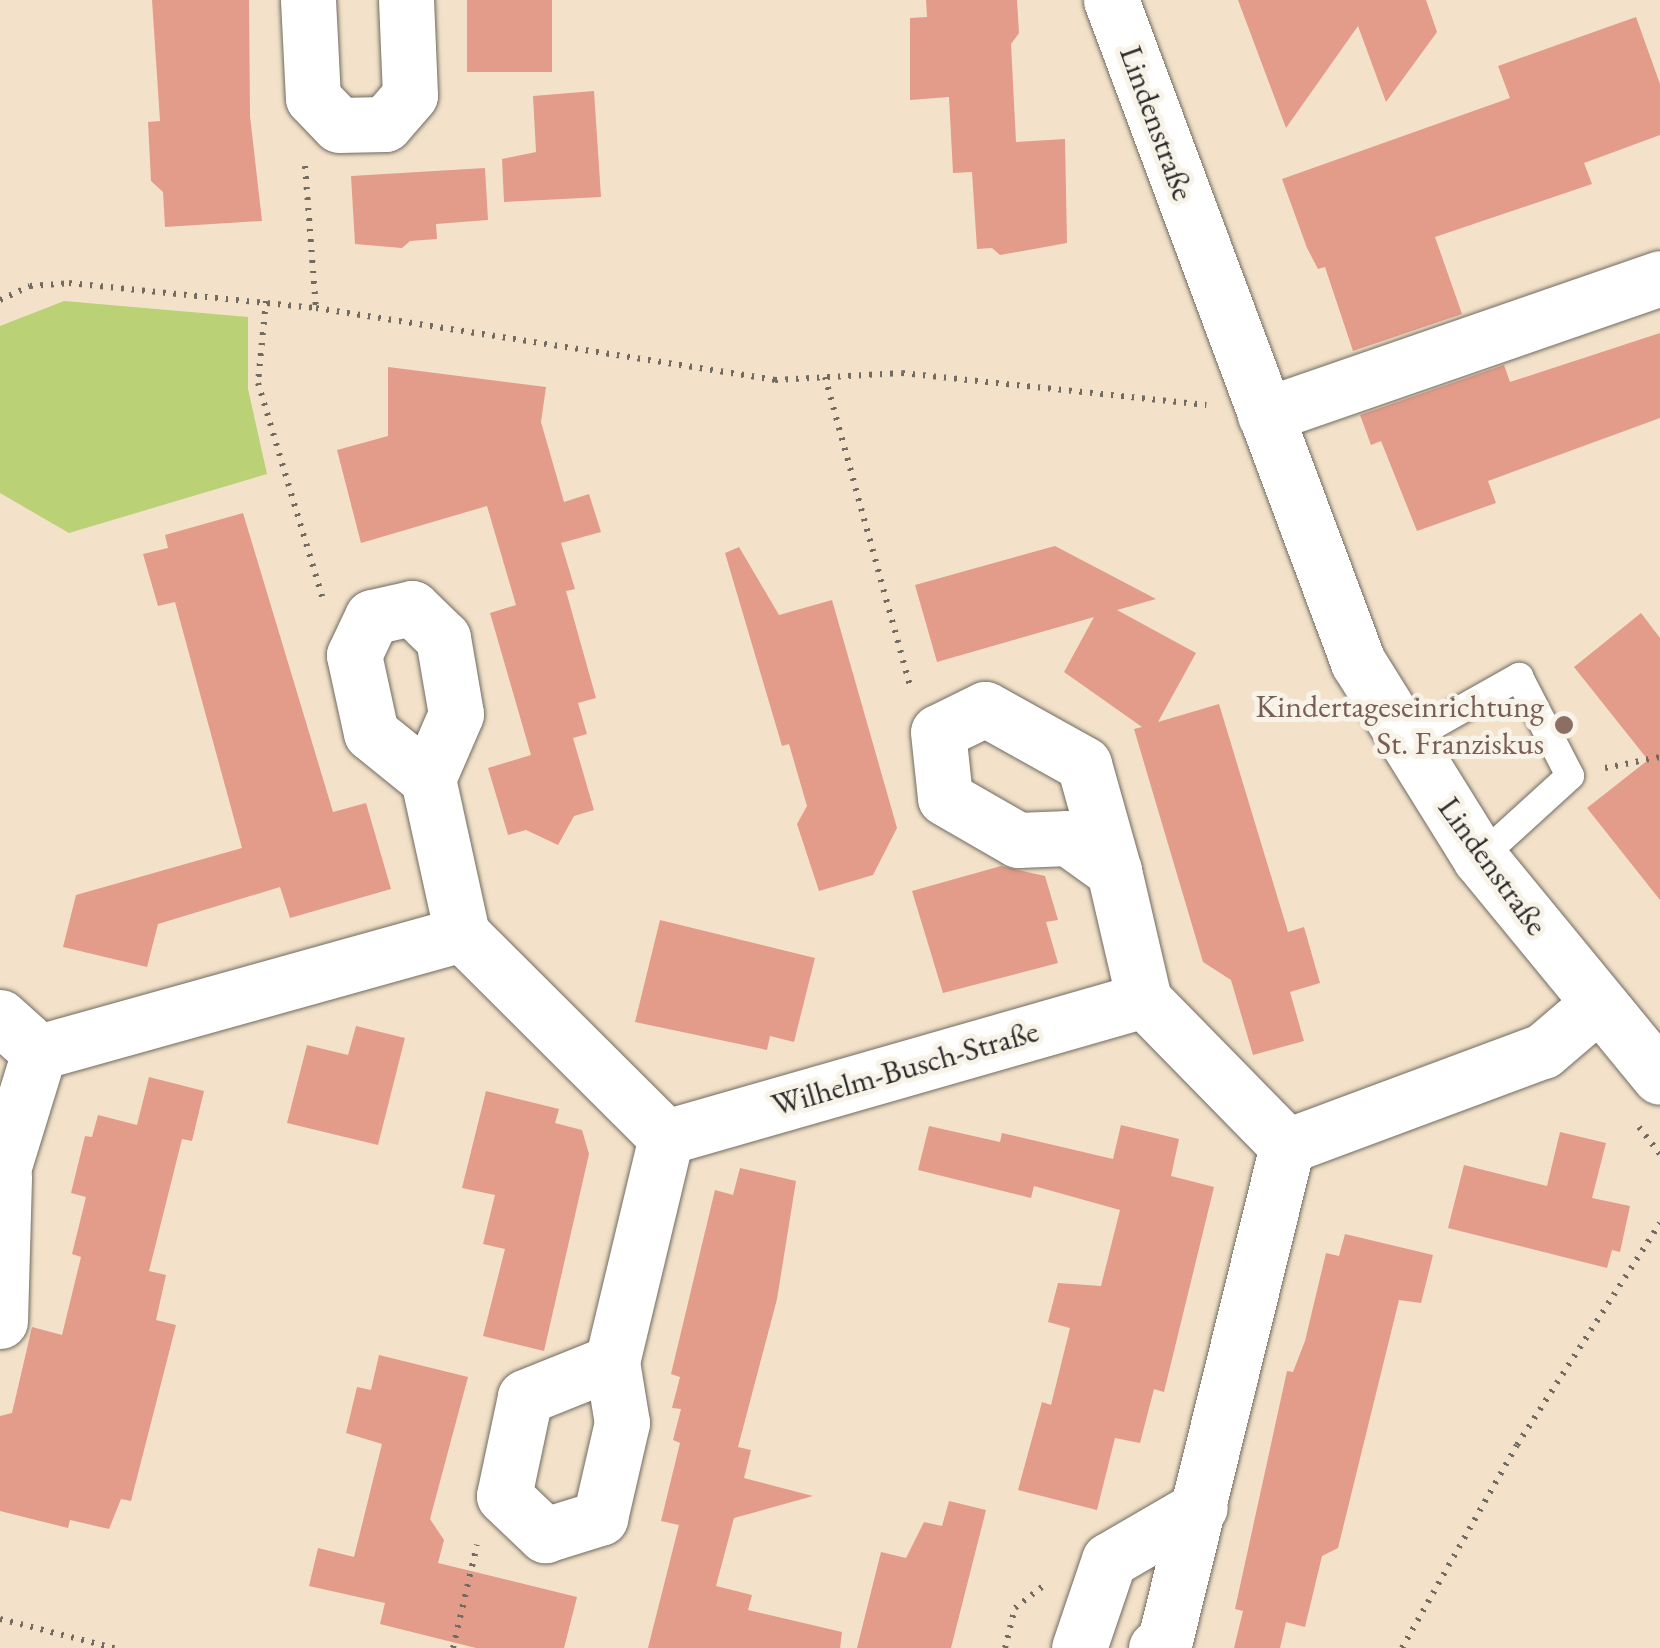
<!DOCTYPE html>
<html>
<head>
<meta charset="utf-8">
<style>
	body { margin:0 }
	#map { position:relative; width:1660px; height:1648px; overflow:hidden; background:#f3e2c9; font-family:"EB Garamond",serif }
	div>[style] { position:absolute }
	.green>* { inset:0; background:#bad176 }
	.building>* { inset:0; background:#e39c89; transform-origin:0 0 }
	.path>* { height:6px; margin-top:-3px; transform-origin:0; background:repeating-linear-gradient(90deg,#716b62 0 2.5px,transparent 0 10.5px) }
	.roads { filter:drop-shadow(0 0 2px #716b62) drop-shadow(0 0 2px #716b62) }
	.lane>* { height:28px; margin:-14px; padding:0 14px; transform-origin:14px; border-radius:14px; background:#fff }
	.street>* { height:55px; margin:-27.5px; padding:0 27.5px; transform-origin:27.5px; border-radius:27.5px; background:#fff }
	.dots>* { width:28px; height:28px; translate:-50% -50%; box-sizing:border-box; border:5px solid #f7f3e8; border-radius:50% }
	span { translate:-50% -50%; white-space:nowrap; text-align:center; line-height:1.15; -webkit-text-stroke:10px #f7f3e8; paint-order:stroke }
	.street-label { font-size:32px; color:#2b2b2b }
	.education-label { font-size:32px; color:#785e54 }
	.right { translate:-100% -50%; text-align:right }
</style>
</head>
<body>
<div id="map">
	<div class="green">
		<div style="clip-path:polygon(64px 301px,248px 317px,248px 389px,267px 474px,69px 533px,0 493px,0 326px)"></div>
	</div>
	<div class="building">
		<div style="clip-path:polygon(152px 0,249px 0,250px 116px,262px 221px,165px 227px,163px 192px,151px 181px,148px 122px,160px 121px)"></div>
		<div style="left:467px;top:0;width:85px;height:72px"></div>
		<div style="clip-path:polygon(926px 0,1017px 0,1019px 33px,1011px 44px,1016px 142px,1065px 139px,1067px 243px,1000px 255px,992px 248px,977px 249px,972px 172px,953px 173px,949px 97px,910px 100px,910px 18px,927px 17px)"></div>
		<div style="clip-path:polygon(1238px 0,1426px 0,1437px 32px,1386px 102px,1358px 26px,1286px 128px)"></div>
		<div style="clip-path:polygon(1636px 17px,1660px 84px,1660px 135px,1584px 163px,1592px 184px,1435px 237px,1462px 314px,1353px 351px,1325px 267px,1318px 269px,1307px 248px,1282px 179px,1510px 98px,1498px 66px)"></div>
		<div style="clip-path:polygon(594px 91px,601px 197px,504px 202px,502px 159px,536px 152px,533px 96px)"></div>
		<div style="clip-path:polygon(485px 168px,488px 220px,436px 224px,437px 239px,410px 241px,402px 248px,355px 244px,351px 176px)"></div>
		<div style="clip-path:polygon(1660px 333px,1660px 418px,1488px 481px,1496px 503px,1417px 531px,1381px 441px,1371px 445px,1360px 415px,1504px 365px,1510px 382px)"></div>
		<div style="clip-path:polygon(388px 367px,546px 387px,541px 422px,564px 502px,589px 494px,601px 532px,561px 543px,575px 589px,566px 591px,596px 698px,578px 703px,587px 734px,573px 738px,594px 810px,574px 816px,558px 845px,526px 830px,508px 835px,488px 768px,531px 755px,490px 613px,516px 605px,487px 506px,361px 543px,337px 450px,388px 436px)"></div>
		<div style="clip-path:polygon(243px 513px,333px 812px,366px 803px,391px 889px,290px 918px,280px 887px,158px 924px,147px 967px,63px 947px,76px 895px,242px 848px,175px 602px,158px 606px,143px 554px,168px 548px,165px 535px)"></div>
		<div style="clip-path:polygon(1055px 546px,1156px 599px,1117px 610px,1196px 653px,1158px 722px,1219px 704px,1288px 932px,1304px 927px,1320px 983px,1290px 992px,1304px 1041px,1253px 1055px,1231px 980px,1203px 962px,1134px 729px,1142px 727px,1064px 672px,1094px 617px,937px 662px,915px 585px)"></div>
		<div style="clip-path:polygon(739px 547px,779px 615px,832px 600px,897px 828px,873px 875px,819px 891px,797px 824px,807px 806px,789px 744px,782px 746px,725px 553px)"></div>
		<div style="clip-path:polygon(1641px 613px,1660px 638px,1660px 900px,1587px 808px,1648px 760px,1574px 667px)"></div>
		<div style="clip-path:polygon(1001px 866px,1045px 876px,1058px 920px,1046px 922px,1058px 963px,943px 993px,912px 891px)"></div>
		<div style="clip-path:polygon(660px 920px,815px 958px,794px 1042px,770px 1036px,767px 1050px,635px 1022px)"></div>
		<div style="clip-path:polygon(356px 1026px,405px 1038px,378px 1145px,287px 1123px,307px 1045px,348px 1055px)"></div>
		<div style="clip-path:polygon(149px 1077px,204px 1091px,192px 1141px,182px 1139px,149px 1271px,166px 1275px,156px 1320px,176px 1325px,131px 1501px,121px 1499px,109px 1529px,70px 1520px,68px 1528px,0 1511px,0 1416px,12px 1413px,32px 1327px,62px 1335px,81px 1257px,72px 1254px,86px 1197px,71px 1193px,85px 1136px,92px 1137px,98px 1115px,137px 1125px)"></div>
		<div style="clip-path:polygon(486px 1091px,559px 1109px,555px 1123px,582px 1130px,589px 1154px,544px 1351px,483px 1336px,505px 1249px,483px 1244px,495px 1195px,462px 1188px)"></div>
		<div style="clip-path:polygon(1121px 1125px,1179px 1139px,1171px 1176px,1214px 1187px,1164px 1392px,1154px 1389px,1140px 1443px,1115px 1438px,1097px 1510px,1018px 1490px,1042px 1402px,1051px 1405px,1070px 1328px,1048px 1322px,1058px 1283px,1101px 1286px,1120px 1210px,1034px 1186px,1031px 1198px,918px 1170px,929px 1126px,1000px 1142px,1002px 1133px,1113px 1159px)"></div>
		<div style="clip-path:polygon(1560px 1132px,1606px 1143px,1592px 1198px,1630px 1206px,1620px 1252px,1612px 1250px,1607px 1268px,1448px 1228px,1464px 1165px,1547px 1186px)"></div>
		<div style="clip-path:polygon(740px 1168px,796px 1181px,777px 1299px,738px 1447px,751px 1450px,744px 1478px,813px 1496px,734px 1518px,716px 1586px,752px 1595px,748px 1610px,842px 1632px,840px 1648px,648px 1648px,679px 1525px,661px 1521px,680px 1443px,673px 1440px,681px 1409px,672px 1408px,680px 1377px,671px 1374px,715px 1190px,733px 1195px)"></div>
		<div style="clip-path:polygon(1345px 1234px,1433px 1255px,1421px 1303px,1399px 1300px,1338px 1548px,1322px 1556px,1305px 1627px,1286px 1622px,1280px 1648px,1234px 1648px,1243px 1611px,1235px 1609px,1287px 1371px,1293px 1372px,1305px 1341px,1326px 1253px,1339px 1256px)"></div>
		<div style="clip-path:polygon(379px 1355px,468px 1377px,430px 1519px,444px 1540px,438px 1563px,577px 1597px,564px 1648px,476px 1648px,380px 1624px,385px 1603px,309px 1586px,318px 1548px,354px 1557px,382px 1444px,346px 1433px,357px 1387px,371px 1390px)"></div>
		<div style="clip-path:polygon(949px 1501px,986px 1510px,951px 1648px,857px 1648px,881px 1552px,906px 1558px,924px 1522px,942px 1526px)"></div>
	</div>
	<div class="path">
		<div style="left:305px;top:166px;width:142px;rotate:85.6deg"></div>
		<div style="left:0;top:300px;width:33px;rotate:-25deg"></div>
		<div style="left:30px;top:286px;width:39px;rotate:-4deg"></div>
		<div style="left:69px;top:283px;width:248px;rotate:5.8deg"></div>
		<div style="left:316px;top:308px;width:465px;rotate:8.9deg"></div>
		<div style="left:775px;top:380px;width:127px;rotate:-3.2deg"></div>
		<div style="left:902px;top:373px;width:306px;rotate:6deg"></div>
		<div style="left:266px;top:301px;width:82px;rotate:95.6deg"></div>
		<div style="left:258px;top:383px;width:223px;rotate:73.3deg"></div>
		<div style="left:825px;top:377px;width:325px;rotate:74.6deg"></div>
		<div style="left:1605px;top:768px;width:56px;rotate:-11.3deg"></div>
		<div style="left:1639px;top:1127px;width:34px;rotate:52deg"></div>
		<div style="left:0;top:1619px;width:118px;rotate:14.3deg"></div>
		<div style="left:453px;top:1648px;width:106px;rotate:-76.9deg"></div>
		<div style="left:1005px;top:1648px;width:41px;rotate:-76deg"></div>
		<div style="left:1015px;top:1608px;width:37px;rotate:-38deg"></div>
		<div style="left:1402px;top:1648px;width:233px;rotate:-60.5deg"></div>
		<div style="left:1517px;top:1445px;width:264px;rotate:-57.2deg"></div>
	</div>
	<div class="roads">
		<div class="lane">
			<div style="left:1407px;top:740px;width:129px;rotate:-29.4deg"></div>
			<div style="left:1519px;top:677px;width:111px;rotate:62.7deg"></div>
			<div style="left:1570px;top:776px;width:122px;rotate:137.7deg"></div>
		</div>
		<div class="street">
			<div style="left:308px;top:0;width:98px;rotate:87.1deg"></div>
			<div style="left:313px;top:98px;width:37px;rotate:46deg"></div>
			<div style="left:339px;top:125px;width:46px;rotate:-1.2deg"></div>
			<div style="left:385px;top:124px;width:38px;rotate:-49deg"></div>
			<div style="left:410px;top:95px;width:95px;rotate:-92.4deg"></div>
			<div style="left:1111px;top:0;width:707px;rotate:69.54deg"></div>
			<div style="left:1358px;top:662px;width:231px;rotate:58.1deg"></div>
			<div style="left:1480px;top:858px;width:283px;rotate:50.6deg"></div>
			<div style="left:1265px;top:415px;width:418px;rotate:-19.1deg"></div>
			<div style="left:428px;top:779px;width:73px;rotate:-141.1deg"></div>
			<div style="left:371px;top:733px;width:80px;rotate:-102.3deg"></div>
			<div style="left:354px;top:655px;width:42px;rotate:-64.7deg"></div>
			<div style="left:372px;top:617px;width:41px;rotate:-12.7deg"></div>
			<div style="left:412px;top:608px;width:43px;rotate:44.1deg"></div>
			<div style="left:443px;top:638px;width:77px;rotate:80.3deg"></div>
			<div style="left:456px;top:714px;width:71px;rotate:113.3deg"></div>
			<div style="left:428px;top:779px;width:159px;rotate:77.6deg"></div>
			<div style="left:1114px;top:871px;width:111px;rotate:-105.7deg"></div>
			<div style="left:1084px;top:764px;width:113px;rotate:-150.9deg"></div>
			<div style="left:985px;top:709px;width:52px;rotate:153.9deg"></div>
			<div style="left:938px;top:732px;width:66px;rotate:83.9deg"></div>
			<div style="left:945px;top:798px;width:84px;rotate:29.9deg"></div>
			<div style="left:1018px;top:840px;width:50px;rotate:-2.3deg"></div>
			<div style="left:1068px;top:838px;width:57px;rotate:35.7deg"></div>
			<div style="left:1114px;top:871px;width:132px;rotate:76.9deg"></div>
			<div style="left:0;top:1017px;width:52px;rotate:41.9deg"></div>
			<div style="left:39px;top:1052px;width:439px;rotate:-15.6deg"></div>
			<div style="left:462px;top:934px;width:288px;rotate:44.9deg"></div>
			<div style="left:666px;top:1137px;width:497px;rotate:-16deg"></div>
			<div style="left:1144px;top:1000px;width:204px;rotate:45.6deg"></div>
			<div style="left:1287px;top:1146px;width:273px;rotate:-20.4deg"></div>
			<div style="left:1543px;top:1051px;width:72px;rotate:-40.5deg"></div>
			<div style="left:0;top:1179px;width:133px;rotate:-72.9deg"></div>
			<div style="left:0;top:1321px;width:145px;rotate:-88.4deg"></div>
			<div style="left:612px;top:1362px;width:94px;rotate:158.1deg"></div>
			<div style="left:525px;top:1397px;width:101px;rotate:102deg"></div>
			<div style="left:504px;top:1496px;width:57px;rotate:43.6deg"></div>
			<div style="left:545px;top:1535px;width:58px;rotate:-17.2deg"></div>
			<div style="left:600px;top:1518px;width:98px;rotate:-77deg"></div>
			<div style="left:622px;top:1423px;width:62px;rotate:-99.3deg"></div>
			<div style="left:612px;top:1362px;width:231px;rotate:-76.5deg"></div>
			<div style="left:1079px;top:1648px;width:93px;rotate:-71.2deg"></div>
			<div style="left:1109px;top:1560px;width:105px;rotate:-30.2deg"></div>
			<div style="left:1156px;top:1648px;width:12px;rotate:-42deg"></div>
			<div style="left:1165px;top:1640px;width:509px;rotate:-76.13deg"></div>
		</div>
	</div>
	<div class="dots">
		<div style="left:1564px;top:725px;background:#8d6e63"></div>
	</div>
	<div class="street-label">
		<span style="left:1157px;top:123px;rotate:70deg">Lindenstraße</span>
		<span style="left:1493px;top:866px;rotate:54deg">Lindenstraße</span>
		<span style="left:905px;top:1068px;rotate:-16deg">Wilhelm-Busch-Straße</span>
	</div>
	<div class="education-label">
		<span class="right" style="left:1544px;top:725px">Kindertageseinrichtung<br>St. Franziskus</span>
	</div>
</div>
</body>
</html>
